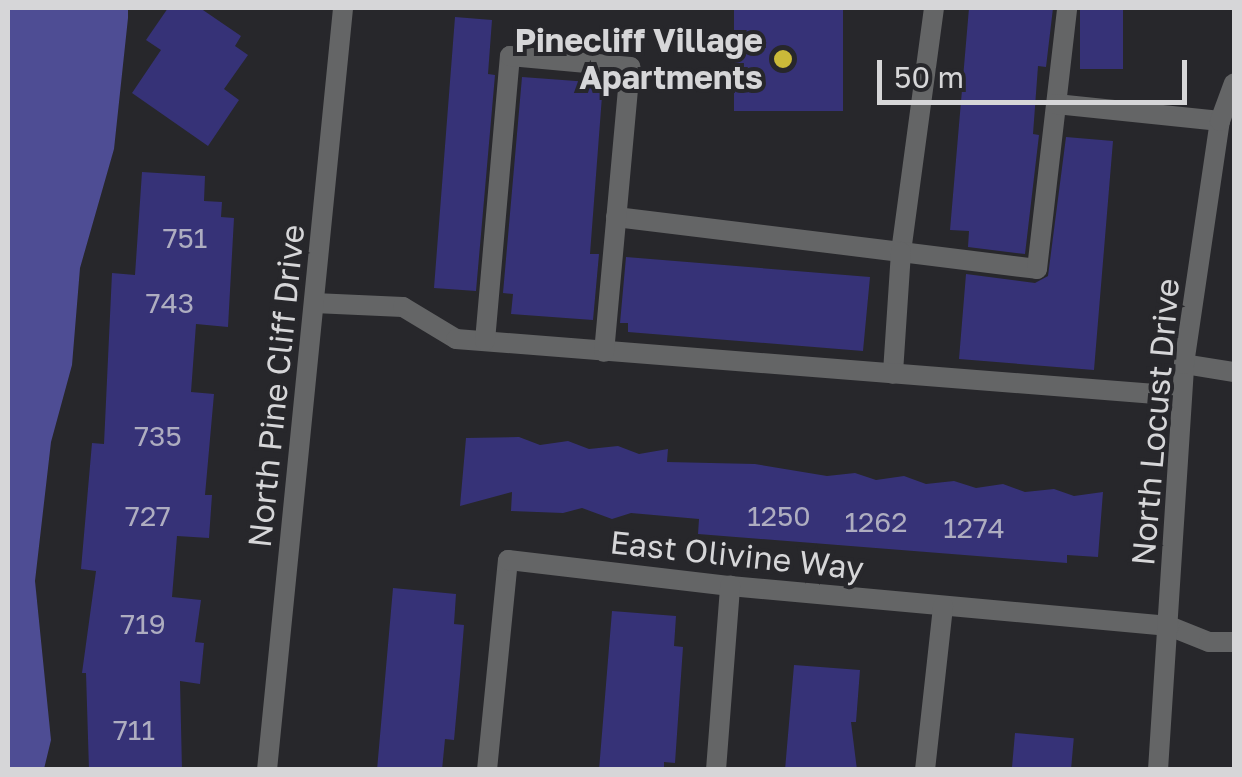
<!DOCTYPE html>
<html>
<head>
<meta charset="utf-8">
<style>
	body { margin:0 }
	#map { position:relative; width:1242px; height:777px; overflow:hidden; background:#27272b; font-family:"Golos Text",sans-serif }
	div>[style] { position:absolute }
	.forest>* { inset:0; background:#4e4d94 }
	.building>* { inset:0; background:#363277; transform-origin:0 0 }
	.lane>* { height:20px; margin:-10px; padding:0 10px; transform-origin:10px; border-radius:10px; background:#646566 }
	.street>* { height:20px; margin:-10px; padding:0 10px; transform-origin:10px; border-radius:10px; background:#646566 }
	.dots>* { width:28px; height:28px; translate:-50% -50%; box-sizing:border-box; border:5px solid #27272b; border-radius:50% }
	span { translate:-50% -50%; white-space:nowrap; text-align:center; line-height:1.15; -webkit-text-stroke:8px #27272b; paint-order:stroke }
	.number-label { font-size:28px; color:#aeadc0 }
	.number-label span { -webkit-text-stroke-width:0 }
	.poi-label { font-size:32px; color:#d6d6d8; font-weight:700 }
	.right { translate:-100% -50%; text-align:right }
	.street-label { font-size:32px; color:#d6d6d8 }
	.frame { position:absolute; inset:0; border:10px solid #d6d6d8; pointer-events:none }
	.scale { position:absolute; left:877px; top:60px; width:310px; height:45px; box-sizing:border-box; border:5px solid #d6d6d8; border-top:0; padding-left:12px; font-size:30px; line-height:35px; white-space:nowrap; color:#d6d6d8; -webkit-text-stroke:8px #27272b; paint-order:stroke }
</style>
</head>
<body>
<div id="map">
	<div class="forest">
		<div style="clip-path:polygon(8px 8px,128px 8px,128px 18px,114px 149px,80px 268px,72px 365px,51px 442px,35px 581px,51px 740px,44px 769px,8px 769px)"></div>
	</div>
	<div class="building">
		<div style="clip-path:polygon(168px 8px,200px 8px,241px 36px,235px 46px,248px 55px,224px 89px,239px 100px,208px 146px,132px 93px,161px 50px,146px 40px)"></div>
		<div style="left:734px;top:8px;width:109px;height:103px"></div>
		<div style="clip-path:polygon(969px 8px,1053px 8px,1046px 67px,1038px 66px,1033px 134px,1039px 135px,1025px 254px,968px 247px,969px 231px,950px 230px)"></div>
		<div style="left:1080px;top:8px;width:43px;height:61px"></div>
		<div style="clip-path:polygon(455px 17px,492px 20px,488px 74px,495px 75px,476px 291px,434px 288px)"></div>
		<div style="clip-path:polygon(522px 77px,603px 83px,590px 254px,599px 254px,593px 320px,511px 314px,513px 294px,503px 293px)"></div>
		<div style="clip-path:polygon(1066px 137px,1113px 141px,1094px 370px,959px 359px,966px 274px,1035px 283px,1048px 276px)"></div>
		<div style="clip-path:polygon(142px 172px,205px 176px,204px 201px,222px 202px,221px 217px,234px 218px,228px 327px,196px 324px,191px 392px,214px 394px,205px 495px,212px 495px,209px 538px,177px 536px,172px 597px,201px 600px,195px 642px,204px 643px,200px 684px,180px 681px,182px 770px,89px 770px,86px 673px,82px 673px,96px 571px,81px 569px,92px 443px,104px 444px,112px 273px,135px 275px)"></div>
		<div style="clip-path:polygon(626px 257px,870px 277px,863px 351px,628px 332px,628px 323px,620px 323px)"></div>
		<div style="clip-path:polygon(519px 437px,540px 445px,568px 441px,589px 449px,618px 446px,639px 454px,668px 449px,667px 462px,755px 464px,827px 476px,855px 473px,876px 480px,904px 476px,926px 484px,954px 481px,976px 488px,1003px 484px,1025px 492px,1054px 489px,1074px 496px,1103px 492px,1098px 557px,1067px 555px,1067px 563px,698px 534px,699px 519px,631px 513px,612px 519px,582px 508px,563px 513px,511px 511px,512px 492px,460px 506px,466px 438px)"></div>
		<div style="clip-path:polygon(393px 588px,456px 594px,454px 624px,464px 625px,460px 675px,454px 740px,445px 739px,442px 770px,377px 770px)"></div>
		<div style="clip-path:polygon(612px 611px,676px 616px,674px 646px,683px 647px,675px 763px,664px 762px,664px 770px,599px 770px)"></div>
		<div style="clip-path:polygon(794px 665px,860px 670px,856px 722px,851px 722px,857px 770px,785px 770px)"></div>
		<div style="left:1015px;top:733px;width:59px;height:37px;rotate:5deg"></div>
	</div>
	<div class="lane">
		<div style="left:934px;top:8px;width:246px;rotate:97.7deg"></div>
		<div style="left:901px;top:252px;width:137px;rotate:7.1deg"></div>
		<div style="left:1037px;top:269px;width:263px;rotate:-83.4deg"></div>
		<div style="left:1056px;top:104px;width:165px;rotate:5.9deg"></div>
		<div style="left:616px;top:217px;width:287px;rotate:7deg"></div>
		<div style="left:901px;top:252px;width:122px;rotate:93.8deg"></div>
		<div style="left:314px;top:303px;width:89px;rotate:2.6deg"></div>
		<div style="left:403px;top:307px;width:62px;rotate:31.1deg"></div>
		<div style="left:456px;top:339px;width:727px;rotate:4.5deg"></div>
		<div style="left:485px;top:341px;width:286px;rotate:-85deg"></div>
		<div style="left:510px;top:56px;width:121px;rotate:5.2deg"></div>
		<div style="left:630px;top:67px;width:286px;rotate:95.2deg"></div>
		<div style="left:1184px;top:364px;width:51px;rotate:9.1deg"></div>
		<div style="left:1169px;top:626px;width:43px;rotate:21.8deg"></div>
		<div style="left:1209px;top:642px;width:25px"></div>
	</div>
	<div class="street">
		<div style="left:267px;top:770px;width:766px;rotate:-84.3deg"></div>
		<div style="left:487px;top:770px;width:211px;rotate:-84.3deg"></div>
		<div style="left:508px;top:560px;width:224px;rotate:6.7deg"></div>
		<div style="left:730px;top:586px;width:441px;rotate:5.2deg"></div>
		<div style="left:716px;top:770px;width:185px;rotate:-85.6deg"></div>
		<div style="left:925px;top:770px;width:165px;rotate:-83.7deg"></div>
		<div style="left:1158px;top:770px;width:407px;rotate:-86.3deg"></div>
		<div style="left:1184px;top:364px;width:246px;rotate:-81.6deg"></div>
		<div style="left:1220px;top:121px;width:40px;rotate:-69.8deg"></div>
	</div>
	<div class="dots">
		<div style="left:783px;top:59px;background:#cbba39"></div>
	</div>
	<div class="number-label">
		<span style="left:185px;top:238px">751</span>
		<span style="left:170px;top:303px">743</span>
		<span style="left:158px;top:436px">735</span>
		<span style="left:148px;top:516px">727</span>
		<span style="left:779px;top:516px">1250</span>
		<span style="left:876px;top:522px">1262</span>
		<span style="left:974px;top:528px">1274</span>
		<span style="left:143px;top:624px">719</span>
		<span style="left:134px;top:730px">711</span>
	</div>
	<div class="poi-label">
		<span class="right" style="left:763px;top:59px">Pinecliff Village<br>Apartments</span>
	</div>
	<div class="street-label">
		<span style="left:276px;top:386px;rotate:-84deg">North Pine Cliff Drive</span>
		<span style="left:1155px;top:422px;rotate:-85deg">North Locust Drive</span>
		<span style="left:737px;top:555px;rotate:6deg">East Olivine Way</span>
	</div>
	<div class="frame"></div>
	<div class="scale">50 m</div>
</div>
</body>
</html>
